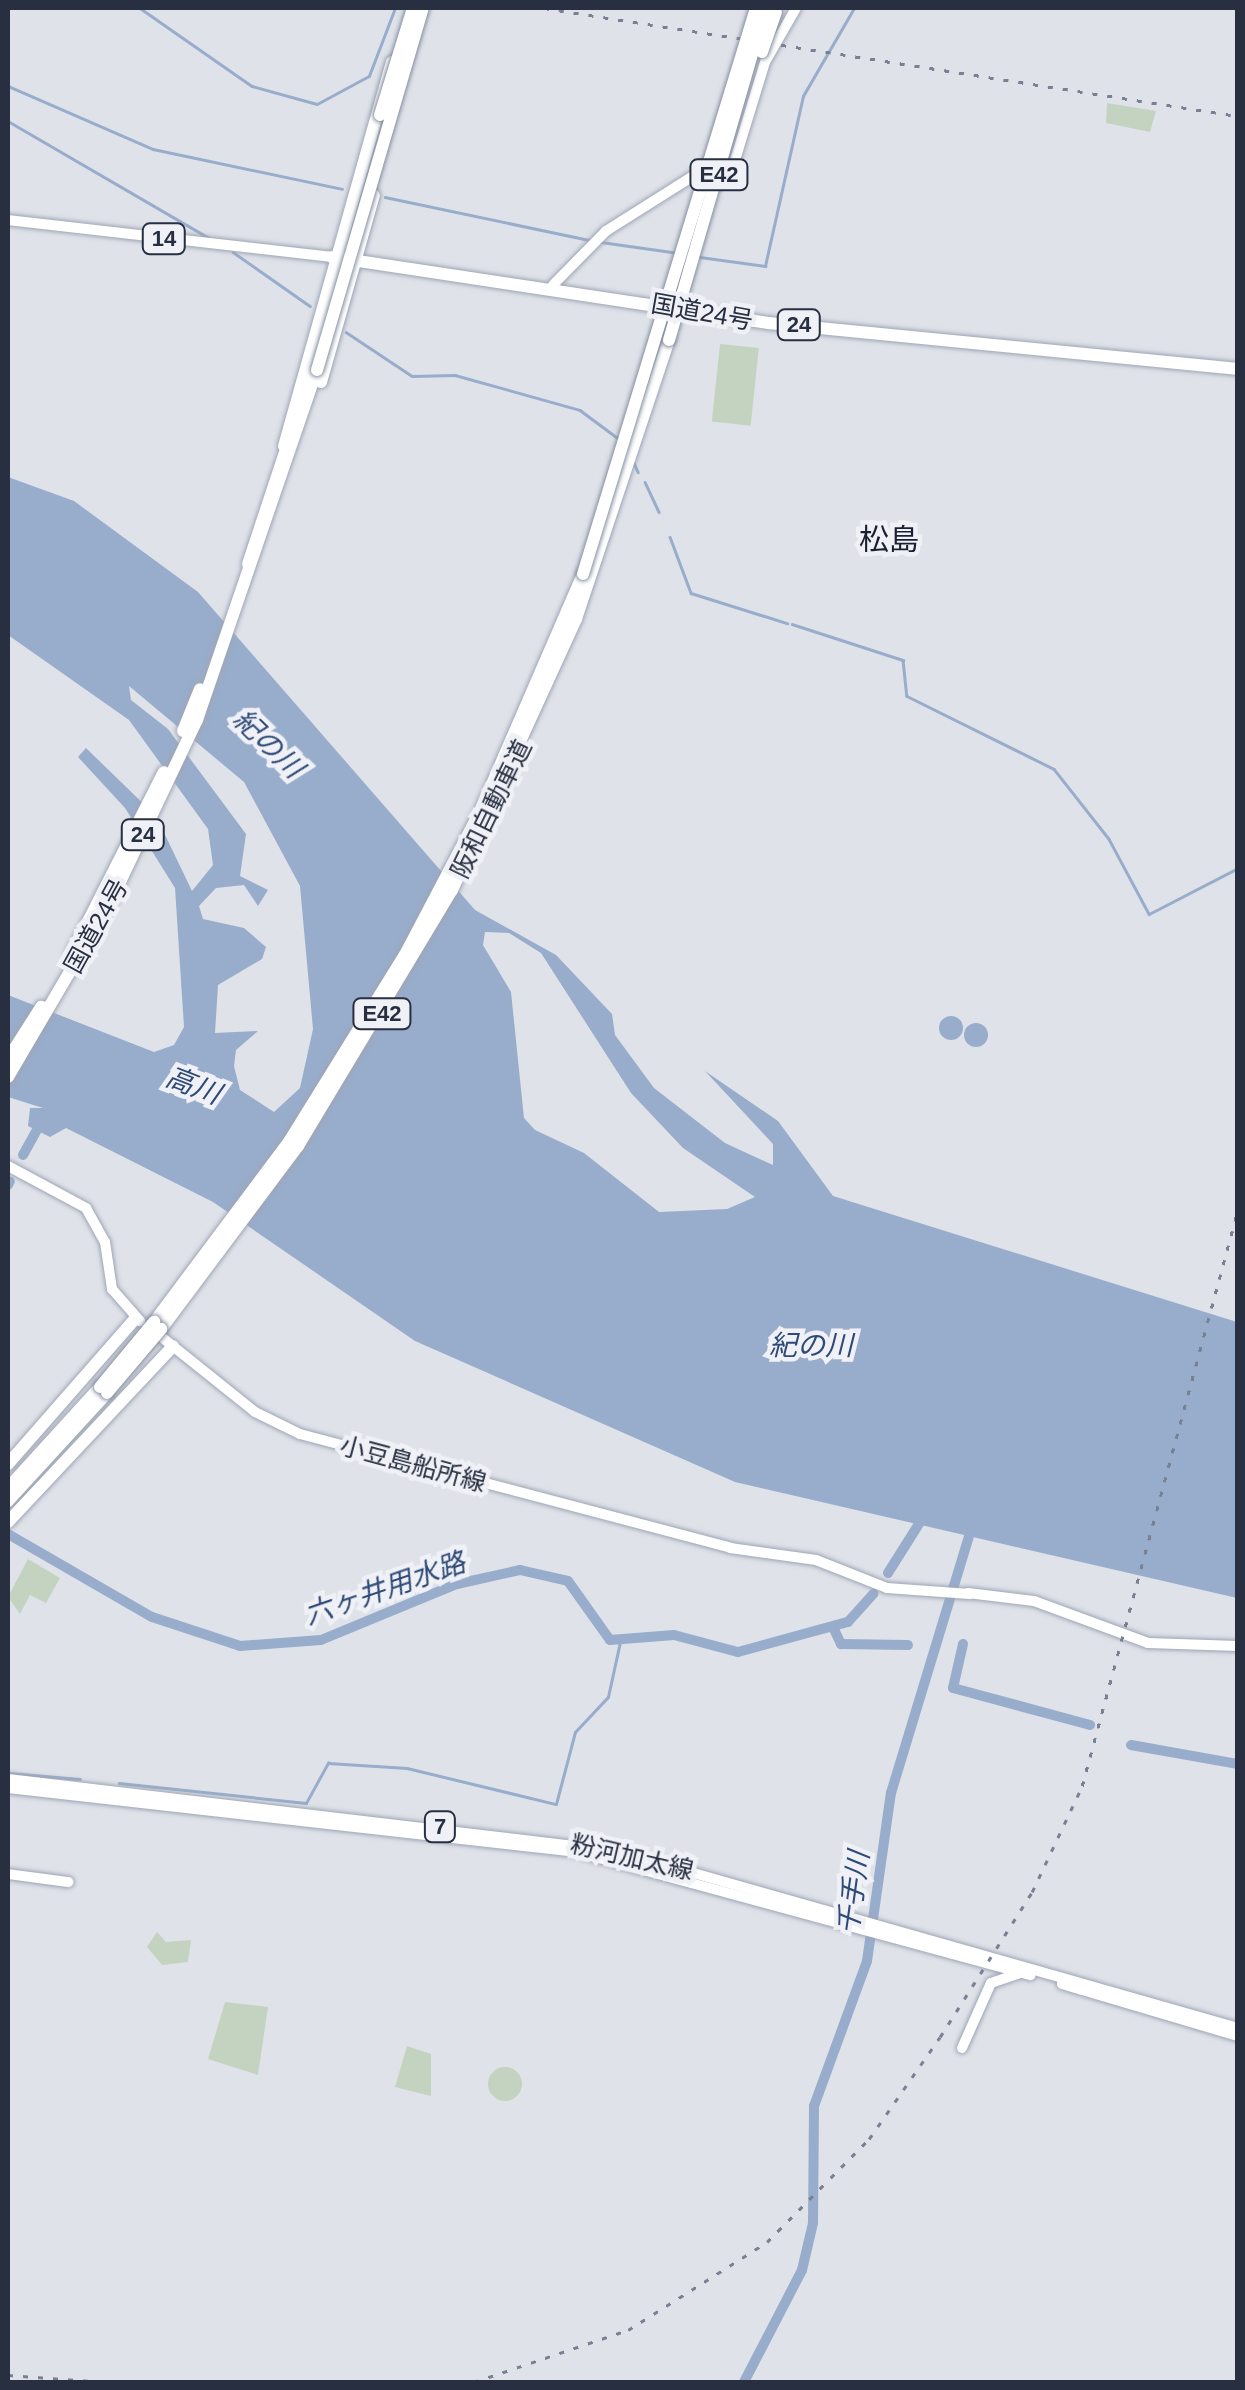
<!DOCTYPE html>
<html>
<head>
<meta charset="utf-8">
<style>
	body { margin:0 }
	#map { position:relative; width:1245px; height:2390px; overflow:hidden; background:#dfe2e9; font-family:Arial,"Noto Sans JP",sans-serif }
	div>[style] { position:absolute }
	.green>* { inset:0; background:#c3d3c0; transform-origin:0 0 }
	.round { border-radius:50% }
	.water>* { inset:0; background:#98adcb }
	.stream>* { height:2.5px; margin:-1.25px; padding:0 1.25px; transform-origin:1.25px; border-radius:1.25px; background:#98adcb }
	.river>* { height:10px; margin:-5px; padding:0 5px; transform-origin:5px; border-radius:5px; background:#98adcb }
	.roads { filter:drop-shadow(0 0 2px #9ea5b5) drop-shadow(0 0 2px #9ea5b5) }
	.major>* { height:10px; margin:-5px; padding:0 5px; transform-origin:5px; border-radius:5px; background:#fff }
	.highway>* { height:12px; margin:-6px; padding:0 6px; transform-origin:6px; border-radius:6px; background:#fff }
	.rail>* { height:2.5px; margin-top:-1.25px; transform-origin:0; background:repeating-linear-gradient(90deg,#788093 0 5px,transparent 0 15px) }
	.bridges { filter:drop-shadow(0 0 2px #868ea0) drop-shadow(0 0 2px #868ea0) }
	.highway-bridge>* { height:12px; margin:-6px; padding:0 6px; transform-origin:6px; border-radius:6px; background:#fff }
	span { translate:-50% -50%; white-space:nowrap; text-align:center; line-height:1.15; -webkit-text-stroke:9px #eff1f6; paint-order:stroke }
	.shield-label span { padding:2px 8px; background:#eff1f6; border:2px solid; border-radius:8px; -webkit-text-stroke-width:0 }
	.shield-label { font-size:22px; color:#272f41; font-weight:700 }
	.street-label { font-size:25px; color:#272f41 }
	.water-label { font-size:28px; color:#2f4a77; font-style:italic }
	.quarter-label { font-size:30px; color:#192032 }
	.frame { position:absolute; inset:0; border:10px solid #272f41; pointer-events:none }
</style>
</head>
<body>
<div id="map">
	<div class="green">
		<div style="clip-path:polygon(1107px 103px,1156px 111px,1150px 132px,1106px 123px)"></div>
		<div style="left:720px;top:344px;width:39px;height:78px;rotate:6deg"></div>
		<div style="clip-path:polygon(28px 1559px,60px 1578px,46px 1603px,30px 1595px,20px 1614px,8px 1597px)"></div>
		<div style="clip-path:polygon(157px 1932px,166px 1942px,191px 1940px,188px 1962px,162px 1965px,147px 1947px)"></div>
		<div style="clip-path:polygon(225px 2002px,268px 2007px,258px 2075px,208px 2059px)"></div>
		<div style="clip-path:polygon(407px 2046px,431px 2054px,431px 2096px,395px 2087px)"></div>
		<div class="round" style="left:488px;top:2067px;width:34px;height:34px"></div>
	</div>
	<div class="water">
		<div style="clip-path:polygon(evenodd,8px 477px,74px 501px,198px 592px,475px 910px,556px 955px,612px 1014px,615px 1035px,654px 1088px,725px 1143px,773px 1165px,773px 1144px,705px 1071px,778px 1121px,833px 1196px,1237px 1322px,1237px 1598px,735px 1482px,415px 1341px,213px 1202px,66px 1128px,50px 1137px,28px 1126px,30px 1108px,43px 1108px,8px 1097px,8px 995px,154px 1052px,174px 1045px,184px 1027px,175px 888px,125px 808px,78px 757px,86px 748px,156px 816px,192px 891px,213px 865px,208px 829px,129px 720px,8px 635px,8px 477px,129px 686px,244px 782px,300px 886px,313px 1029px,300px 1088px,274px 1112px,240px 1090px,234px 1066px,236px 1050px,258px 1031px,215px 1033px,218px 985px,262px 959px,266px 947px,244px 928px,203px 919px,199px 906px,216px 888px,244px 885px,258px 906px,268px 890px,240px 876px,246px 834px,168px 729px,131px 700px,129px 686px,8px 477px,485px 932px,509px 933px,541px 953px,631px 1093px,683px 1148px,755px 1197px,727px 1209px,659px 1212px,584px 1153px,535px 1130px,524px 1118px,511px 992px,483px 945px,485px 932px)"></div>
		<div class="round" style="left:939px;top:1016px;width:24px;height:24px"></div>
		<div class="round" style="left:964px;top:1023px;width:24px;height:24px"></div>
	</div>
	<div class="stream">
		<div style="left:140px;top:8px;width:136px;rotate:34.9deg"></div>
		<div style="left:252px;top:86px;width:67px;rotate:15.5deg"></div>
		<div style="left:317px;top:104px;width:59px;rotate:-28.3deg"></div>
		<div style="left:369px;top:76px;width:73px;rotate:-69.1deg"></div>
		<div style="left:8px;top:86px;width:158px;rotate:23.5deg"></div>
		<div style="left:153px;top:149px;width:193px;rotate:11.9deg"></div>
		<div style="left:8px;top:121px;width:233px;rotate:30.2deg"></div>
		<div style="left:385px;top:197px;width:213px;rotate:11.9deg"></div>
		<div style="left:601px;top:242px;width:78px;rotate:8.1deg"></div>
		<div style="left:233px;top:252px;width:94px;rotate:35deg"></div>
		<div style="left:700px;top:257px;width:66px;rotate:7.9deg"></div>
		<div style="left:765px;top:266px;width:174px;rotate:-77.4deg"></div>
		<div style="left:803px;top:96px;width:102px;rotate:-59.9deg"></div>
		<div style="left:346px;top:332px;width:79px;rotate:33.7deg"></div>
		<div style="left:412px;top:376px;width:43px;rotate:-1.3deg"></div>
		<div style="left:455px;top:375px;width:130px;rotate:15.6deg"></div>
		<div style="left:580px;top:410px;width:49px;rotate:36.6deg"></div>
		<div style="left:634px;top:463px;width:10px;rotate:66deg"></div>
		<div style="left:645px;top:482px;width:33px;rotate:65deg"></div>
		<div style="left:670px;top:537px;width:60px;rotate:69.4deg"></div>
		<div style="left:691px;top:593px;width:101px;rotate:17.4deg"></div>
		<div style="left:792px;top:624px;width:117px;rotate:18deg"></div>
		<div style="left:903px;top:660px;width:36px;rotate:84deg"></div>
		<div style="left:907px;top:696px;width:164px;rotate:26.4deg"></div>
		<div style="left:1054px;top:769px;width:89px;rotate:51.8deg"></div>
		<div style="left:1109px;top:839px;width:85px;rotate:61.9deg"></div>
		<div style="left:1149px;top:914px;width:100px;rotate:-27.3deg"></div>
		<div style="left:8px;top:1773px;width:72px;rotate:4.8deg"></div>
		<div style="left:119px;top:1783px;width:188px;rotate:6.1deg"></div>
		<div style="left:306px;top:1803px;width:46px;rotate:-61.2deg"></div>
		<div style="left:328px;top:1763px;width:79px;rotate:3.6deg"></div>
		<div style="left:407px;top:1768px;width:153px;rotate:13.6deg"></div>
		<div style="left:556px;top:1804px;width:74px;rotate:-75.2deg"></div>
		<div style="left:575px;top:1732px;width:48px;rotate:-46.7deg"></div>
		<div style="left:608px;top:1697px;width:56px;rotate:-77.7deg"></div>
	</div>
	<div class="river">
		<div style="left:23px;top:1155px;width:37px;rotate:-61deg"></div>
		<div style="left:8px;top:1185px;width:4px;rotate:-63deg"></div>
		<div style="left:8px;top:1534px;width:166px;rotate:30deg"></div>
		<div style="left:152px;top:1617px;width:93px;rotate:18.2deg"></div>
		<div style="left:240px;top:1646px;width:81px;rotate:-4.2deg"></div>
		<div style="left:321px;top:1640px;width:147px;rotate:-22.4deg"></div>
		<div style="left:457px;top:1584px;width:65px;rotate:-12.5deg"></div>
		<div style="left:520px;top:1570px;width:49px;rotate:12.9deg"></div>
		<div style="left:568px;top:1581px;width:72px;rotate:54.6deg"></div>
		<div style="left:610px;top:1640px;width:64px;rotate:-4.5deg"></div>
		<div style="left:674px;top:1635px;width:66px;rotate:14.9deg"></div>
		<div style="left:738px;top:1652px;width:114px;rotate:-15.3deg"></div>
		<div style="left:848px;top:1622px;width:38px;rotate:-48deg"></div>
		<div style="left:888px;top:1573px;width:64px;rotate:-57.8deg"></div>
		<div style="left:833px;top:1627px;width:19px;rotate:65deg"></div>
		<div style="left:841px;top:1644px;width:67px;rotate:0.9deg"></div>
		<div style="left:963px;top:1644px;width:45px;rotate:102.8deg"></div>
		<div style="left:953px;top:1688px;width:142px;rotate:15.1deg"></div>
		<div style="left:1131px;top:1745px;width:109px;rotate:10.1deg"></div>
		<div style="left:744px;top:2382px;width:126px;rotate:-62.6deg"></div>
		<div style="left:802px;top:2270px;width:48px;rotate:-76.8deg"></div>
		<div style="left:813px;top:2223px;width:117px;rotate:-89.5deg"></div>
		<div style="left:814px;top:2106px;width:154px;rotate:-69.9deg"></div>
		<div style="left:867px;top:1961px;width:170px;rotate:-81.9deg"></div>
		<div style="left:891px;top:1793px;width:276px;rotate:-73.1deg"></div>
	</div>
	<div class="roads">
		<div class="major">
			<div style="left:8px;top:220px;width:326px;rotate:6.5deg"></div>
			<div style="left:553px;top:285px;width:76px;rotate:-45.5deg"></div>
			<div style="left:606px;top:231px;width:112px;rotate:-32.3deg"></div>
			<div style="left:701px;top:171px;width:31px;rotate:-2deg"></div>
			<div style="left:732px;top:170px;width:113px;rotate:-73deg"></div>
			<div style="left:765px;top:62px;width:62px;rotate:-60.1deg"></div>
			<div style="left:8px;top:1166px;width:89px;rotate:28.3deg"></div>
			<div style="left:86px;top:1208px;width:39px;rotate:61deg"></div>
			<div style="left:105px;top:1242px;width:48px;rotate:81.5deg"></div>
			<div style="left:112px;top:1289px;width:43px;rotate:48.8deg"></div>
			<div style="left:154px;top:1331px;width:129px;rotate:38.7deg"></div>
			<div style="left:255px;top:1412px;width:50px;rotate:26.1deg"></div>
			<div style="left:300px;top:1434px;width:445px;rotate:14.8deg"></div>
			<div style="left:730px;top:1548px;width:87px;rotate:7.9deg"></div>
			<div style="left:816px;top:1560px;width:76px;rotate:21.5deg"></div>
			<div style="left:887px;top:1588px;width:83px;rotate:4.1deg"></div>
			<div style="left:968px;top:1593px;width:66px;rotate:6.9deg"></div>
			<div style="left:1034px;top:1601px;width:121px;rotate:20.2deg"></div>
			<div style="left:1148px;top:1643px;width:90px;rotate:1.9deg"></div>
			<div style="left:8px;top:1779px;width:612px;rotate:6.75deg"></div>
			<div style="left:616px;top:1851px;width:647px;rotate:15.88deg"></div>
			<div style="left:8px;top:1788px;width:573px;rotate:6.42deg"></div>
			<div style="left:577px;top:1852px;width:470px;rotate:15.2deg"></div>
			<div style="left:8px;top:1874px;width:61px;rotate:7.6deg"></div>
			<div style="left:1062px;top:1984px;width:184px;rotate:16.5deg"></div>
			<div style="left:962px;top:2048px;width:71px;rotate:-66deg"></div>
			<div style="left:991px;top:1983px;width:37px;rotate:-19deg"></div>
		</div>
		<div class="highway">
			<div style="left:332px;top:257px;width:442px;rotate:8.6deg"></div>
			<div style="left:769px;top:323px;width:471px;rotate:5.6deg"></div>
			<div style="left:321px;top:382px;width:194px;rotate:-74.2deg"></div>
			<div style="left:284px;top:446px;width:399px;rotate:-74.3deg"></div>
			<div style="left:248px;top:564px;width:131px;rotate:-71.7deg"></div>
			<div style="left:183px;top:731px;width:45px;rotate:-68deg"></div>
			<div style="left:71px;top:955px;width:205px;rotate:-63.1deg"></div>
			<div style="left:8px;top:1059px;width:62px;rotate:-57.6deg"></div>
			<div style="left:8px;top:1077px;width:202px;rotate:-59.6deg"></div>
			<div style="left:110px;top:903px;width:203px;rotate:-64.6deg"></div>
			<div style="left:197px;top:720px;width:370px;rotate:-71.1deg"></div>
			<div style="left:154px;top:1322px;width:227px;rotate:-53.2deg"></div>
			<div style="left:290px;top:1140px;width:222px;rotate:-58.2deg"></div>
			<div style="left:407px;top:951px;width:157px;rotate:-62.3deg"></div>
			<div style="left:480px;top:812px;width:259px;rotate:-66.6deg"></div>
			<div style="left:161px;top:1329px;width:229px;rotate:-53.2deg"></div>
			<div style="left:298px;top:1146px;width:299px;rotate:-59deg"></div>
			<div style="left:452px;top:890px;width:298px;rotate:-65.4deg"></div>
			<div style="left:576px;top:619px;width:294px;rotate:-71.6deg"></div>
			<div style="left:8px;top:1464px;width:194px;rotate:-48.8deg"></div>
			<div style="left:8px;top:1488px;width:137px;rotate:-47.7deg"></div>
			<div style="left:8px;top:1501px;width:147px;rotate:-47.5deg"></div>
			<div style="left:8px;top:1522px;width:241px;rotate:-46.8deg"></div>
		</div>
	</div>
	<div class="rail">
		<div style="left:544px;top:8px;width:702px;rotate:8.85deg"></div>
		<div style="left:8px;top:2375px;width:97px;rotate:4.1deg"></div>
		<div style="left:474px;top:2382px;width:163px;rotate:-18.7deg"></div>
		<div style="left:628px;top:2330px;width:165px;rotate:-32.3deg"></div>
		<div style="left:767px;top:2242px;width:145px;rotate:-45.3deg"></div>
		<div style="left:869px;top:2139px;width:124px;rotate:-55.2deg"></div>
		<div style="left:940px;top:2037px;width:172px;rotate:-57.6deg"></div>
		<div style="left:1032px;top:1892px;width:117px;rotate:-64.7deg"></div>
		<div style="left:1082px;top:1786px;width:598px;rotate:-74.87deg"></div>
	</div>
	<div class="bridges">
		<div class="highway-bridge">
			<div style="left:762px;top:52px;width:42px;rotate:-70.7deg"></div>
			<div style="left:380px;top:115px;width:112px;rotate:-72.9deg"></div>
			<div style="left:669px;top:340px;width:345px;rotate:-73.8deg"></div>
			<div style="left:317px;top:370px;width:377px;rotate:-73.7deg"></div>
			<div style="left:583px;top:574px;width:592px;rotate:-73deg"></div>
			<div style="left:100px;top:1387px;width:85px;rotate:-50.3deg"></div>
			<div style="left:107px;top:1393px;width:84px;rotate:-49.8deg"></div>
		</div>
	</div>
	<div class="shield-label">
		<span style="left:719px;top:175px">E42</span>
		<span style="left:164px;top:239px">14</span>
		<span style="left:799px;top:325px">24</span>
		<span style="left:143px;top:835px">24</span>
		<span style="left:382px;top:1014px">E42</span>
		<span style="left:440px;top:1827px">7</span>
	</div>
	<div class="street-label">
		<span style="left:702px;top:312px;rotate:10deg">国道24号</span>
		<span style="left:491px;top:809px;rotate:-64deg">阪和自動車道</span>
		<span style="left:96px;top:926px;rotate:-61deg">国道24号</span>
		<span style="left:413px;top:1464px;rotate:15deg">小豆島船所線</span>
		<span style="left:632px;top:1857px;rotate:13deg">粉河加太線</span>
	</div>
	<div class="water-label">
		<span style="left:268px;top:744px;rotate:44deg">紀の川</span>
		<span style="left:193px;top:1086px;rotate:21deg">高川</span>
		<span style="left:811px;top:1346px">紀の川</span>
		<span style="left:385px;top:1589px;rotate:-19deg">六ヶ井用水路</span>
		<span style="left:854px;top:1893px;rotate:-82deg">千手川</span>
	</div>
	<div class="quarter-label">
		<span style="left:889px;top:540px">松島</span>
	</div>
	<div class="frame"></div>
</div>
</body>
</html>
